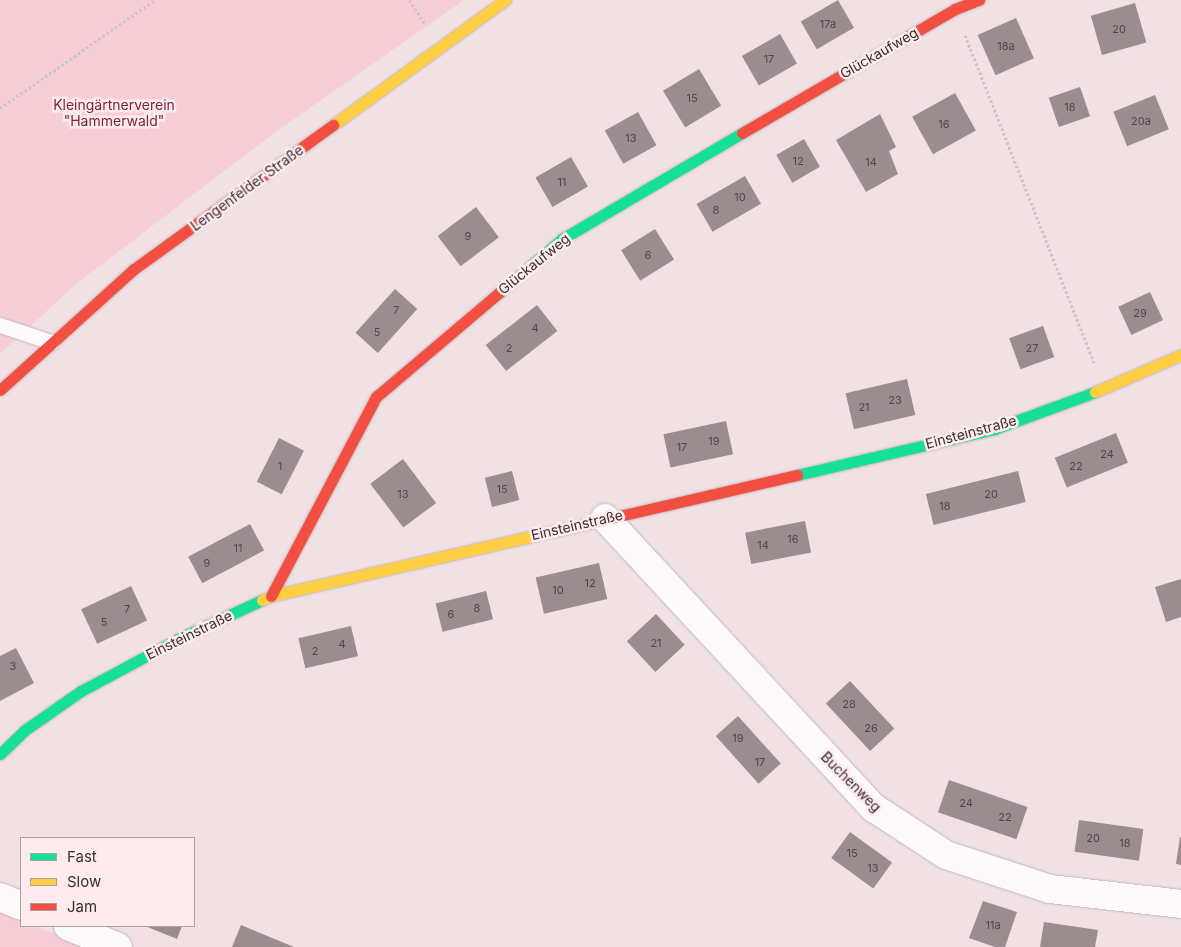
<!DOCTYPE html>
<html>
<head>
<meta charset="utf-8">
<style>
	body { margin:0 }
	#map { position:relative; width:1181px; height:947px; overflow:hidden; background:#f1e1e4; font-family:Inter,sans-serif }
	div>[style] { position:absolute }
	.green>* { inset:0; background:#f7ced6 }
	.building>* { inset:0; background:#9a8d90; transform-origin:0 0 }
	.path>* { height:3px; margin-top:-1.5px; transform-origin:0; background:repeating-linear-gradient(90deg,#cbc5c6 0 2.5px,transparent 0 5px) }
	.roads { filter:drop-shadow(0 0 1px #c3b7b9) drop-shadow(0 0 1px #c3b7b9) }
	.lane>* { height:15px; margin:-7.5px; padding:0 7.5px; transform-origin:7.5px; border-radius:7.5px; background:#fdfafb }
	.street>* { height:28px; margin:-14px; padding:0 14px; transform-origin:14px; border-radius:14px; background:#fdfafb }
	.fast>* { height:11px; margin:-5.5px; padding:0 5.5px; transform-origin:5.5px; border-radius:5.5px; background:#16e098 }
	.slow>* { height:11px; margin:-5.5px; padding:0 5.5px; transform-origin:5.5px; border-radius:5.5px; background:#ffcf43 }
	.jam>* { height:11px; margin:-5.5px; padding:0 5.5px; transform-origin:5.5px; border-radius:5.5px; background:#f24e42 }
	span { translate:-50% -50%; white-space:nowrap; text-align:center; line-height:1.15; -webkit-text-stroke:5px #fdebee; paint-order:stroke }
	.number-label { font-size:11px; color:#514648 }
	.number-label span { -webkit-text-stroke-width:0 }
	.street-label { font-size:14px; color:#392e30 }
	.park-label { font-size:14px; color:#7f223e }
	.legend { position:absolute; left:20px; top:837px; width:175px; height:90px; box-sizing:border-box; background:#fdebee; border:1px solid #af9fa2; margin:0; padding:6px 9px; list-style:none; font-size:15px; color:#392e30 }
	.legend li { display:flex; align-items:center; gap:10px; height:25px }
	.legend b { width:25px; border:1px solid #af9fa2 }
</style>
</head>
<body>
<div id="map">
	<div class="green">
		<div style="clip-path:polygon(0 0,464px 0,273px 134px,77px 283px,0 354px)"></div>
		<div style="clip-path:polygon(0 912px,21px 921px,21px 926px,35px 926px,89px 947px,0 947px)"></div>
	</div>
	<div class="building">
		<div style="left:838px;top:0;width:32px;height:43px;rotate:60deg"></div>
		<div style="left:1135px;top:3px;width:41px;height:46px;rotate:74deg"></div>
		<div style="left:1016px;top:18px;width:44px;height:42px;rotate:66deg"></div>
		<div style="left:780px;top:34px;width:34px;height:44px;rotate:60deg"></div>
		<div style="left:699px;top:69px;width:43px;height:42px;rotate:59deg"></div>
		<div style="left:1080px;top:87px;width:31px;height:33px;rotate:71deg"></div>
		<div style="left:955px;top:93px;width:43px;height:49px;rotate:61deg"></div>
		<div style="left:1155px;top:95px;width:37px;height:45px;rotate:68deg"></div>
		<div style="left:638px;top:112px;width:38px;height:38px;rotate:61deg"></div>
		<div style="clip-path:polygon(880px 114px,896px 147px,889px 151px,898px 174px,866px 192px,836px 140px)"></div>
		<div style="left:804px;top:139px;width:32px;height:32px;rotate:60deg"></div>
		<div style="left:571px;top:157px;width:34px;height:41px;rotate:60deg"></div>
		<div style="left:745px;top:176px;width:32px;height:56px;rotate:60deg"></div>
		<div style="left:476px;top:207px;width:38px;height:48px;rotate:53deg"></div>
		<div style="left:655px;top:229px;width:36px;height:40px;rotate:58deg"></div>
		<div style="left:395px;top:289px;width:30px;height:59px;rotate:42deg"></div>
		<div style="left:1150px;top:292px;width:31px;height:35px;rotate:65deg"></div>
		<div style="left:537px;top:305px;width:33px;height:65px;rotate:52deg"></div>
		<div style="left:1043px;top:326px;width:33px;height:36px;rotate:70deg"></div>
		<div style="left:907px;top:379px;width:37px;height:63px;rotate:77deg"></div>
		<div style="left:726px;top:421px;width:34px;height:64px;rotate:78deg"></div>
		<div style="left:1116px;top:433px;width:32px;height:66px;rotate:68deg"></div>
		<div style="left:279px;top:438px;width:28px;height:49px;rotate:27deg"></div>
		<div style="left:403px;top:459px;width:55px;height:41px;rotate:53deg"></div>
		<div style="left:512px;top:471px;width:30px;height:28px;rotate:76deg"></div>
		<div style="left:1018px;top:471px;width:32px;height:95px;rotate:76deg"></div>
		<div style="left:805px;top:521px;width:32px;height:61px;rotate:79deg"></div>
		<div style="left:250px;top:524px;width:30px;height:70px;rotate:62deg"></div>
		<div style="left:599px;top:563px;width:37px;height:65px;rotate:77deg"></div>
		<div style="clip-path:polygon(1181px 579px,1181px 617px,1166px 622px,1155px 587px)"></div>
		<div style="left:131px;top:586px;width:38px;height:55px;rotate:65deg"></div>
		<div style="left:486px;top:591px;width:29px;height:52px;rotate:76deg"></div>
		<div style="left:656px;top:614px;width:42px;height:40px;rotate:47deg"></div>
		<div style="left:351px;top:626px;width:31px;height:54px;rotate:77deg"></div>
		<div style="clip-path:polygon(16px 648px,34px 683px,0 701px,0 656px)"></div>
		<div style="left:850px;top:681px;width:65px;height:33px;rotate:47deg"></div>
		<div style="left:738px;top:716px;width:64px;height:30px;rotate:48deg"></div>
		<div style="left:949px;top:780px;width:83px;height:34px;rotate:19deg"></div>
		<div style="left:1079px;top:820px;width:65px;height:32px;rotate:8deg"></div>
		<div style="left:850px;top:832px;width:52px;height:32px;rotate:36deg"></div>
		<div style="clip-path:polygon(1180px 837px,1181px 837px,1181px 865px,1176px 864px)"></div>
		<div style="clip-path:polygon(983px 901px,1017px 912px,1005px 947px,995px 947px,969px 938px)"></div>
		<div style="clip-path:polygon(1044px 922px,1098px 930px,1095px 947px,1040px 947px)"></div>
		<div style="clip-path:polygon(241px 925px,294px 947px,232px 947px)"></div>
		<div style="clip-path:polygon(145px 926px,182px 926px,177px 939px)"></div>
	</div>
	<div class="path">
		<div style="left:409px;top:0;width:29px;rotate:56deg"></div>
		<div style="left:965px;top:35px;width:352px;rotate:68.5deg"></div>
		<div style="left:0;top:108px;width:189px;rotate:-34.9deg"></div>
	</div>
	<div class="roads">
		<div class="lane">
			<div style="left:0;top:325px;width:54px;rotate:18.4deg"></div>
		</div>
		<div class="street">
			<div style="left:605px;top:518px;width:396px;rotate:47.2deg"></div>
			<div style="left:874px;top:808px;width:86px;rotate:33.1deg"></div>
			<div style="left:946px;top:855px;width:109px;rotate:18.1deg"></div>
			<div style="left:1050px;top:889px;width:132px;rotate:6.5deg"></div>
			<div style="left:0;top:897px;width:23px;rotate:23deg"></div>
			<div style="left:68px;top:926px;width:54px;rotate:22.8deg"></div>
		</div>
		<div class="fast">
			<div style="left:500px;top:292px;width:82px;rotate:-40.5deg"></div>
			<div style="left:562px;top:239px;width:209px;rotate:-30.5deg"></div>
			<div style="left:797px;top:475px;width:202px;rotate:-13.1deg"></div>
			<div style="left:994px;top:429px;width:108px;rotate:-20.1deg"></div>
			<div style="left:0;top:754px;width:35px;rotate:-44deg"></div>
			<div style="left:25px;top:730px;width:68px;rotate:-34.9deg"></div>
			<div style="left:81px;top:691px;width:110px;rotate:-28.2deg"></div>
			<div style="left:178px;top:639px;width:93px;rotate:-24.9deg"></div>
		</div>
		<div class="slow">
			<div style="left:333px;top:125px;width:213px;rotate:-36deg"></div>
			<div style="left:1095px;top:392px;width:94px;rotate:-23.3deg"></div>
			<div style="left:262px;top:600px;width:10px;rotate:-24deg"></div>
			<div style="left:271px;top:596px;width:313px;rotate:-12.9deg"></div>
		</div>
		<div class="jam">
			<div style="left:742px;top:133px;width:246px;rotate:-30.2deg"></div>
			<div style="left:955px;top:9px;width:26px;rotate:-21deg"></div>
			<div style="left:0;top:390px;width:181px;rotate:-42.1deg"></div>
			<div style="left:134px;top:269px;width:246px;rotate:-35.9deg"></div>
			<div style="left:576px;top:526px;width:227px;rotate:-13deg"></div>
			<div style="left:271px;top:596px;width:225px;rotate:-62.2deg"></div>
			<div style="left:376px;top:397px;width:162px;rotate:-40.3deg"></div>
		</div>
	</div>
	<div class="number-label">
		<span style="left:828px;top:24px">17a</span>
		<span style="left:1119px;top:29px">20</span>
		<span style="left:1006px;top:46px">18a</span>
		<span style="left:769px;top:59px">17</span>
		<span style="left:692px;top:98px">15</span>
		<span style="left:1070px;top:107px">18</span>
		<span style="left:1141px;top:121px">20a</span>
		<span style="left:944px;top:124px">16</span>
		<span style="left:631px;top:138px">13</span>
		<span style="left:798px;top:161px">12</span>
		<span style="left:871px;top:162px">14</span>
		<span style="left:562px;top:182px">11</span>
		<span style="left:740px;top:197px">10</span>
		<span style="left:716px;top:210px">8</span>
		<span style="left:468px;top:236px">9</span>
		<span style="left:648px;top:255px">6</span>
		<span style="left:396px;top:310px">7</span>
		<span style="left:1140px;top:313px">29</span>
		<span style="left:535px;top:328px">4</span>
		<span style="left:377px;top:332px">5</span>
		<span style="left:509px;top:348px">2</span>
		<span style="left:1032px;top:348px">27</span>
		<span style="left:895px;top:400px">23</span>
		<span style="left:864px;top:407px">21</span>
		<span style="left:714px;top:441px">19</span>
		<span style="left:682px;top:447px">17</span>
		<span style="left:1107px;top:454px">24</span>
		<span style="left:280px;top:466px">1</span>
		<span style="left:1076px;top:466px">22</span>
		<span style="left:502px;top:489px">15</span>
		<span style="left:403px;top:494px">13</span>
		<span style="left:991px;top:494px">20</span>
		<span style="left:945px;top:506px">18</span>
		<span style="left:793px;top:539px">16</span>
		<span style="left:763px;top:545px">14</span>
		<span style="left:238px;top:548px">11</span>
		<span style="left:207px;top:563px">9</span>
		<span style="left:590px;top:583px">12</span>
		<span style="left:558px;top:590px">10</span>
		<span style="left:477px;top:608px">8</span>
		<span style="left:127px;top:609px">7</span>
		<span style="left:451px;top:614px">6</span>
		<span style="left:104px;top:622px">5</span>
		<span style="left:656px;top:643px">21</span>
		<span style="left:342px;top:644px">4</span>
		<span style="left:315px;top:651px">2</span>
		<span style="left:13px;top:666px">3</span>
		<span style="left:849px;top:704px">28</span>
		<span style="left:871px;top:728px">26</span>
		<span style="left:738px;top:738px">19</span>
		<span style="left:760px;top:762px">17</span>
		<span style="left:966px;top:803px">24</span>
		<span style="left:1005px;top:817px">22</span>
		<span style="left:1093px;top:838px">20</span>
		<span style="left:1125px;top:843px">18</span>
		<span style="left:852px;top:853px">15</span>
		<span style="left:873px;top:868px">13</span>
		<span style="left:993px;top:925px">11a</span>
	</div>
	<div class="street-label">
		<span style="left:879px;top:53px;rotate:-30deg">Glückaufweg</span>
		<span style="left:247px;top:188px;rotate:-36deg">Lengenfelder Straße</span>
		<span style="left:534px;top:264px;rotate:-39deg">Glückaufweg</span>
		<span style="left:971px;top:432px;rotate:-15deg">Einsteinstraße</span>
		<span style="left:577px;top:525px;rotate:-13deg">Einsteinstraße</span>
		<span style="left:189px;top:635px;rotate:-26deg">Einsteinstraße</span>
		<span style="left:851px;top:782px;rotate:45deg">Buchenweg</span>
	</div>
	<div class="park-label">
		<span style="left:114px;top:113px">Kleingärtnerverein<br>"Hammerwald"</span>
	</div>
	<ul class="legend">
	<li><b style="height:6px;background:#16e098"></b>Fast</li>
	<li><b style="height:6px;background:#ffcf43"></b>Slow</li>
	<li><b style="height:6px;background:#f24e42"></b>Jam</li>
	</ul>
</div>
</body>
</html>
